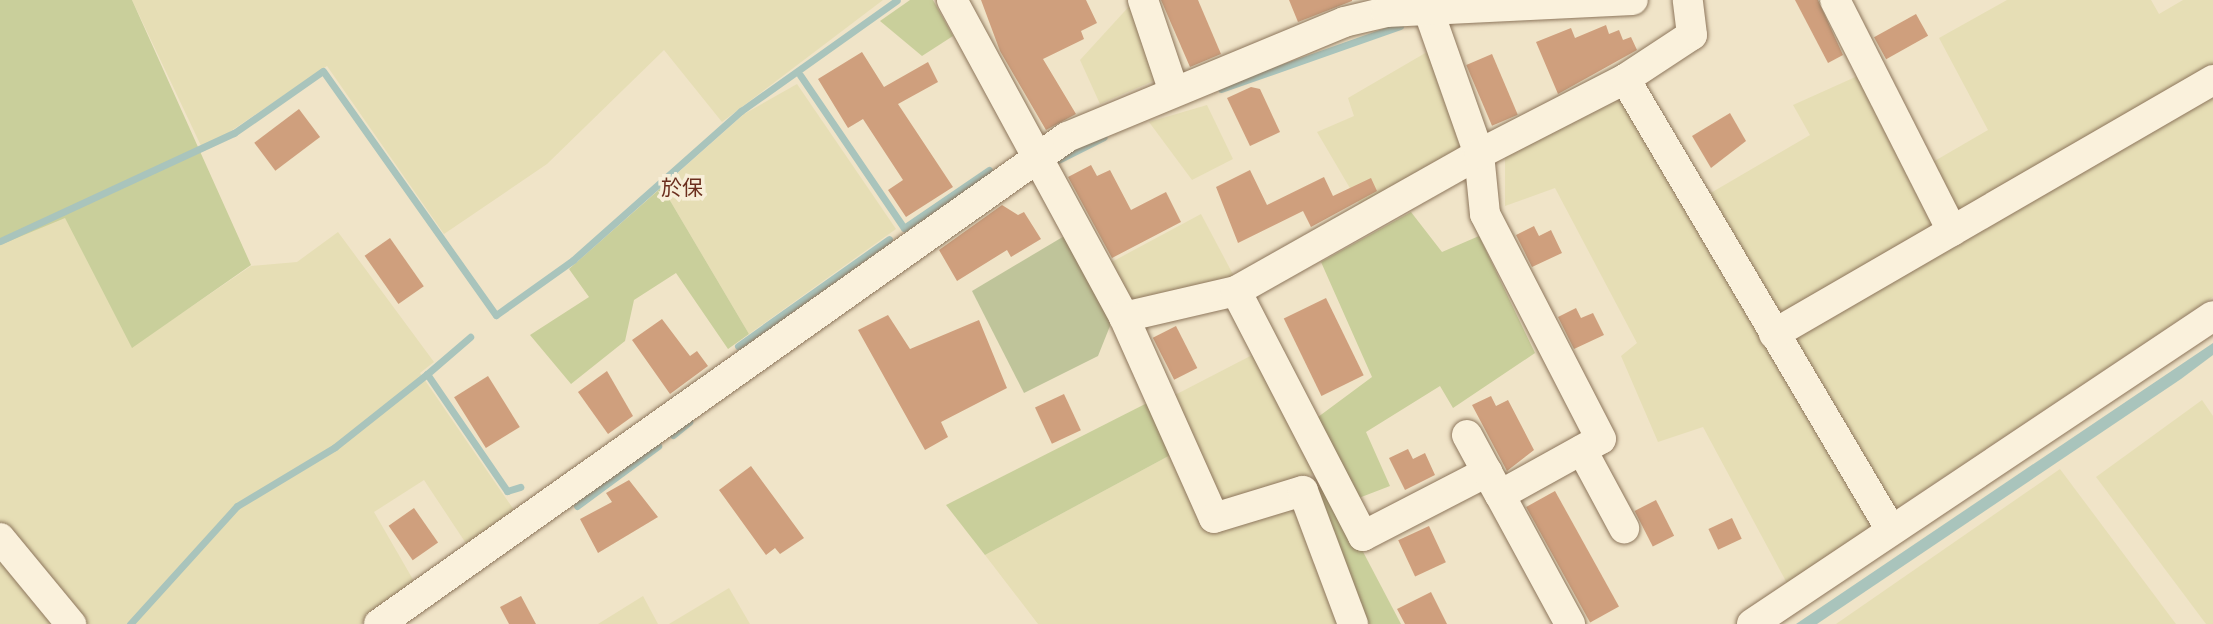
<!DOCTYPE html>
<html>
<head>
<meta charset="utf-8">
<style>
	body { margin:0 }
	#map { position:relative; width:2213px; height:624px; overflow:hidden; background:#f0e4c8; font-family:Merriweather,"Noto Sans JP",serif }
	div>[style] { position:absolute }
	.farmland>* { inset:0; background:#e6deb5 }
	.green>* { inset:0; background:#c9cf9b }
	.cemetery>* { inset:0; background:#bfc49a }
	.water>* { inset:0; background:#a9c4bc }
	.stream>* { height:7px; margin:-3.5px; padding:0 3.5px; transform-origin:3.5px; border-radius:3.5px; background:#a9c4bc }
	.building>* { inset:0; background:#cf9f7d; transform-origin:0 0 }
	.roads { filter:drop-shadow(0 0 2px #8d765c) drop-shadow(0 0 2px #8d765c) }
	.minor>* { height:30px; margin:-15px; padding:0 15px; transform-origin:15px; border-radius:15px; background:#faf1dc }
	span { translate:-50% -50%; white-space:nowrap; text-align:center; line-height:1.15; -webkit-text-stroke:7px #f7eed8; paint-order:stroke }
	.neighbourhood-label { font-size:21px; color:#6b2e1e }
</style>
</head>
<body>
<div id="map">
	<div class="farmland">
		<div style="clip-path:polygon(132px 0,883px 0,722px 122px,664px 50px,547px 164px,444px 234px,327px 66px,203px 150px)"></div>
		<div style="clip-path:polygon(2007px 0,2151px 0,2159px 14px,2183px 0,2213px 0,2213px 70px,1954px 218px,1926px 166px,1988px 130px,1939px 38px)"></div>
		<div style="clip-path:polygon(1134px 1px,1160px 78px,1100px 104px,1080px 60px)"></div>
		<div style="clip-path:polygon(1427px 52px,1467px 149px,1361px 207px,1317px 132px,1354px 116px,1348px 98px)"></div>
		<div style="clip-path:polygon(1862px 74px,1938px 229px,1777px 320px,1709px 194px,1810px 135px,1793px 105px)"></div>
		<div style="clip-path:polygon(797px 84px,896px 229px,749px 334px,662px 187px,744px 114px)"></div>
		<div style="clip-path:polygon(1624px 88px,1875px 525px,1788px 585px,1703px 427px,1658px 442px,1621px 356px,1637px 343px,1555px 188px,1505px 206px,1505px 155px)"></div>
		<div style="clip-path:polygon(2213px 93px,2213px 297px,1891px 512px,1790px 340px)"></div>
		<div style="clip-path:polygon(1207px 105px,1233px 159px,1192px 180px,1149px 122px)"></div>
		<div style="clip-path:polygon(1201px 214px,1236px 280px,1131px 308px,1106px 265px)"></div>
		<div style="clip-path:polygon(65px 217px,132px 347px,251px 266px,297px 262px,338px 232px,434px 362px,420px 373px,514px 510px,469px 548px,424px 480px,374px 512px,415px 583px,361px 624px,80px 624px,0 524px,0 245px)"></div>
		<div style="clip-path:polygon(1260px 351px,1319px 472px,1220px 506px,1173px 396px)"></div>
		<div style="clip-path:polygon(2202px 400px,2213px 416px,2213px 624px,2206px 624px,2096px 477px)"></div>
		<div style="clip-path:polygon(1176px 452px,1211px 527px,1295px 501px,1342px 624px,1038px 624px,985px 555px)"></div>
		<div style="clip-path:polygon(2060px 469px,2176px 624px,1836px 624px)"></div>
		<div style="clip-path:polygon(0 548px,62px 624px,0 624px)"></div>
		<div style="clip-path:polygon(729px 588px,750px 624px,669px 624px)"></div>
		<div style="clip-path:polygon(643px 596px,658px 624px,598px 624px)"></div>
	</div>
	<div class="green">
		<div style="clip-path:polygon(0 0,132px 0,251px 265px,132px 348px,65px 218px,0 245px)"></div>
		<div style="clip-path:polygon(910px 0,933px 0,953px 36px,922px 56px,880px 21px)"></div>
		<div style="clip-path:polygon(662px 187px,749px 334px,728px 349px,676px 273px,634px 300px,625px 341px,571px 384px,530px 335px,589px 297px,569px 269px)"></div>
		<div style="clip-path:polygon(1411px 212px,1442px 252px,1479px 236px,1535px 353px,1453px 408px,1440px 386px,1366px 432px,1390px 486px,1351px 501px,1314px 420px,1372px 377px,1321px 262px)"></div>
		<div style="clip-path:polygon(1153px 400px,1176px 452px,985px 555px,946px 505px)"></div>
		<div style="clip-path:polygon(1312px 487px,1329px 487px,1401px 624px,1360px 624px)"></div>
	</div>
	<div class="cemetery">
		<div style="clip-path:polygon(1071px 232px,1114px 316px,1098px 356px,1024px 393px,972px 291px)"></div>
	</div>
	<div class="water">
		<div style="clip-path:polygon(2213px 343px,2213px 355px,2181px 379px,1817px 624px,1796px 624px)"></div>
	</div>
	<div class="stream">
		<div style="left:800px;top:75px;width:185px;rotate:55.8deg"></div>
		<div style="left:904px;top:228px;width:103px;rotate:-34.3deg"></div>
		<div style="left:1221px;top:89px;width:190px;rotate:-19.4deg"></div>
		<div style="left:1058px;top:160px;width:51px;rotate:-26.6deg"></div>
		<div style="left:0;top:241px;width:258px;rotate:-24.8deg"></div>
		<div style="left:234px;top:133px;width:108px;rotate:-34.9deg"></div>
		<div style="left:323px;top:71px;width:299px;rotate:54.7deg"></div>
		<div style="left:496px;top:315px;width:95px;rotate:-35.5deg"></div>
		<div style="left:573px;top:260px;width:225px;rotate:-41.6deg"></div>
		<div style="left:741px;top:111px;width:191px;rotate:-35.4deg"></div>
		<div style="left:738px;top:346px;width:185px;rotate:-35.3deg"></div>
		<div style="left:427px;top:374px;width:57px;rotate:-40.7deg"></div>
		<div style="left:673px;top:435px;width:21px;rotate:-39deg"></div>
		<div style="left:577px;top:506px;width:101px;rotate:-36.5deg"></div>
		<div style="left:130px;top:624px;width:159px;rotate:-47.8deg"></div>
		<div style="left:237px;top:506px;width:114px;rotate:-31deg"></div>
		<div style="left:335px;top:447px;width:117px;rotate:-38.4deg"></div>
		<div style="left:427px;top:374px;width:142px;rotate:55.6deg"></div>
		<div style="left:507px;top:491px;width:14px;rotate:-17deg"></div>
	</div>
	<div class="building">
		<div style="clip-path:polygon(981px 0,1086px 0,1097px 23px,1081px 31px,1084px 39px,1043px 59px,1076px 114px,1046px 130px,1000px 51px)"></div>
		<div style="clip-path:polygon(1161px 0,1198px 0,1221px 54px,1190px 67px)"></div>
		<div style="clip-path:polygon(1289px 0,1352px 0,1352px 1px,1298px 22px)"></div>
		<div style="clip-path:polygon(1795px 0,1818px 0,1843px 55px,1828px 63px)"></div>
		<div style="left:1916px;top:14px;width:25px;height:48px;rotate:61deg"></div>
		<div style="clip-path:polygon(1606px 25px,1609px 34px,1619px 30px,1623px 40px,1631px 37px,1637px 50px,1558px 94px,1536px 42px,1571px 28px,1575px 38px)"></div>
		<div style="clip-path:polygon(862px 52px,884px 87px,928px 62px,938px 82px,898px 104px,953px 187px,906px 217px,888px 190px,903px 180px,863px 119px,848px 128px,818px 79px)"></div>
		<div style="left:1492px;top:54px;width:66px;height:28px;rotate:67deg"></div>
		<div style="clip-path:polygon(1251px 87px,1260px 89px,1280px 132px,1250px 146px,1227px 98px)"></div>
		<div style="left:299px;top:109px;width:35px;height:56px;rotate:53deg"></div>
		<div style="clip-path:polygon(1730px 113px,1746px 141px,1711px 168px,1692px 136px)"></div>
		<div style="clip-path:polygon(1091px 165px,1097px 176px,1110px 170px,1131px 210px,1166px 192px,1181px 222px,1112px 258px,1068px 177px)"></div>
		<div style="clip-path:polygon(1250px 170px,1267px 205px,1324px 177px,1333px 196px,1371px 178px,1377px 191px,1311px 227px,1303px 211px,1238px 243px,1216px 187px)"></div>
		<div style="clip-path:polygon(1002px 205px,1018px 215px,1024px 212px,1041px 239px,1011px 257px,1007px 250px,957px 281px,939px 250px)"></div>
		<div style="clip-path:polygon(1534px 226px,1539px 236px,1551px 230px,1562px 253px,1532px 267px,1516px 235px)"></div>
		<div style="left:390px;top:238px;width:59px;height:31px;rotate:55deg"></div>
		<div style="left:1326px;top:298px;width:86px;height:47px;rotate:64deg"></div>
		<div style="clip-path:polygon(1576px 308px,1581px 318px,1593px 313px,1604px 335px,1574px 349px,1558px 317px)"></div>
		<div style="clip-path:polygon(888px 315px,910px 349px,979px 320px,1007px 388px,941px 422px,948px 437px,925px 450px,858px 330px)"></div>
		<div style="clip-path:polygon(662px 319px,690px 356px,697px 351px,708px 366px,670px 394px,632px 340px)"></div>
		<div style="left:1176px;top:326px;width:47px;height:26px;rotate:63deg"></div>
		<div style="clip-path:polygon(607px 371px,633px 416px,608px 434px,578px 392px)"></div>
		<div style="left:488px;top:376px;width:60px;height:40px;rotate:58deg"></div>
		<div style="left:1064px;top:394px;width:40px;height:32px;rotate:65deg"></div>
		<div style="clip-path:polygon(1491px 396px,1496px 406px,1508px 400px,1534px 450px,1507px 471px,1472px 405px)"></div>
		<div style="clip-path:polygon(1408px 449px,1413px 459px,1425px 453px,1435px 475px,1405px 490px,1389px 458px)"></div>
		<div style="clip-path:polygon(751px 466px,804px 538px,780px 554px,775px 548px,766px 555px,719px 490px)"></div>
		<div style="clip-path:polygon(629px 480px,658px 517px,598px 553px,580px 519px,612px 502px,606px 493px)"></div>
		<div style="left:1555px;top:491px;width:132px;height:33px;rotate:61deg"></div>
		<div style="left:1656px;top:500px;width:40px;height:24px;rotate:63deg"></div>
		<div style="left:414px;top:508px;width:42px;height:31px;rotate:55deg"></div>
		<div style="left:1732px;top:518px;width:23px;height:26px;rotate:65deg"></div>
		<div style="left:1429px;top:526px;width:40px;height:34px;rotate:65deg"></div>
		<div style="clip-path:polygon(1431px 592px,1447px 624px,1405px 624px,1397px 609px)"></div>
		<div style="clip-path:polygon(521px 596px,536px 624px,509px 624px,500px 607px)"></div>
	</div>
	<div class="roads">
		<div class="minor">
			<div style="left:952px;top:0;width:361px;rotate:61.5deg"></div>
			<div style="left:1124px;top:317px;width:115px;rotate:-13.1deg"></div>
			<div style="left:1236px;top:291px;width:279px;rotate:-29.4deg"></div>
			<div style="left:1479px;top:154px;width:157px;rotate:-109.4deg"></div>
			<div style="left:1143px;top:0;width:94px;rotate:71.4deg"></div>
			<div style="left:1835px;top:0;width:259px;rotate:63.1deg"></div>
			<div style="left:1625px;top:79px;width:524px;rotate:59.47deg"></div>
			<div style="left:1236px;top:291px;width:276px;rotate:62.6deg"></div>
			<div style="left:1363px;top:536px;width:140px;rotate:-27.3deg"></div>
			<div style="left:1487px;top:472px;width:26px;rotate:61deg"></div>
			<div style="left:1500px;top:495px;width:115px;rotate:-29deg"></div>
			<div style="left:1601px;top:439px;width:253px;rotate:-117.3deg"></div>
			<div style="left:1485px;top:214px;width:60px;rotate:-95.7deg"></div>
			<div style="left:1479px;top:154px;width:164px;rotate:-27.2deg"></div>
			<div style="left:1625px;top:79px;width:80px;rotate:-33.3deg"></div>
			<div style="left:1692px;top:35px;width:35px;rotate:-97deg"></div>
			<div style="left:1124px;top:317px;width:220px;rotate:65.9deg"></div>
			<div style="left:1214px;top:518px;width:93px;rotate:-16.9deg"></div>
			<div style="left:1303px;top:491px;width:142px;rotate:69.4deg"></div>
			<div style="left:1774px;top:334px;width:507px;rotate:-30.05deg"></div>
			<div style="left:1467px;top:435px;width:42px;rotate:61.6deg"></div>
			<div style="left:1582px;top:450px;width:89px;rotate:61.7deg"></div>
			<div style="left:1500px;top:495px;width:147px;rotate:61.5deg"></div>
			<div style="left:0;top:538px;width:112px;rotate:50.5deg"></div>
			<div style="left:379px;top:624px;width:843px;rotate:-35.29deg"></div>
			<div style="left:1067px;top:137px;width:300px;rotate:-22.5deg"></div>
			<div style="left:1344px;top:22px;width:43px;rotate:-13.4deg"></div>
			<div style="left:1386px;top:12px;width:247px;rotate:-2.8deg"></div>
			<div style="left:1752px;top:624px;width:554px;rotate:-33.75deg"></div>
		</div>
	</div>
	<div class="neighbourhood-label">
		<span style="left:682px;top:188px">於保</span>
	</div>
</div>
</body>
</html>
